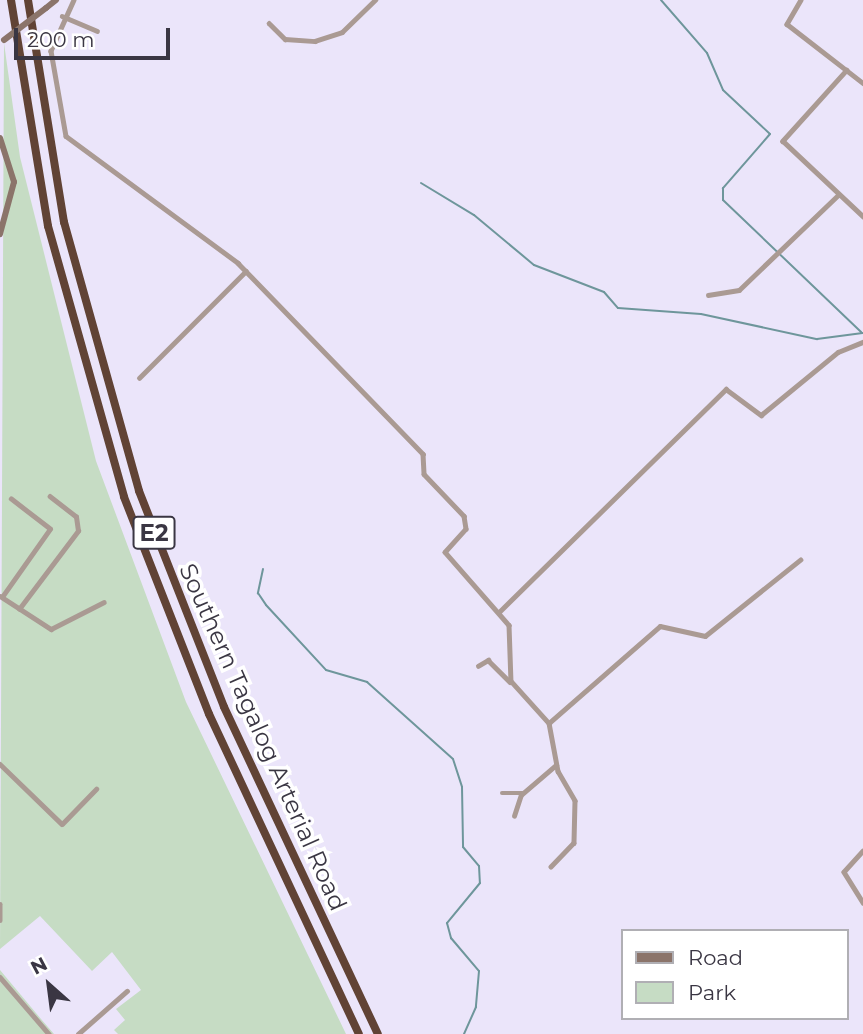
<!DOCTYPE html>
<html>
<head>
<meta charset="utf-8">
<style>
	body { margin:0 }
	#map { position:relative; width:863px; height:1034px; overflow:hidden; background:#ebe5fa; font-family:Montserrat,sans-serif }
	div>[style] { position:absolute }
	.green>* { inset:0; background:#c6dcc4 }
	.stream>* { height:2px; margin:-1px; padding:0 1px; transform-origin:1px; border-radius:1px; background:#6e969b }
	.minor>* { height:4.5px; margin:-2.25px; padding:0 2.25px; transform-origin:2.25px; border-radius:2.25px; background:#aa9a93 }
	.secondary>* { height:6px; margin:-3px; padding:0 3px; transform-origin:3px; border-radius:3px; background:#8b746a }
	.motorway>* { height:8px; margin:-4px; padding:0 4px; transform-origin:4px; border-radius:4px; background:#614335 }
	.secondary-bridge>* { height:6px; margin:-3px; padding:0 3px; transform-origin:3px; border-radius:3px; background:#8b746a }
	span { translate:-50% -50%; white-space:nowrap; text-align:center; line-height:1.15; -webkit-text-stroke:7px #fff; paint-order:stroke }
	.shield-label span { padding:2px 5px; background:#fff; border:2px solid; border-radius:5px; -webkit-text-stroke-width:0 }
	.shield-label { font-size:23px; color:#3a3643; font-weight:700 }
	.street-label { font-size:24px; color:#3a3643 }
	.legend { position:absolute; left:621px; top:929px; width:228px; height:91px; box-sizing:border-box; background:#fff; border:2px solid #b0afb4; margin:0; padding:9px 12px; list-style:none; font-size:21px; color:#3a3643 }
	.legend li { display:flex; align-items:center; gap:14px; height:35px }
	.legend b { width:35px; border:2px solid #b0afb4 }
	.north { position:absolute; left:14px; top:950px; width:70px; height:70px; -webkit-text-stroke:5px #fff; paint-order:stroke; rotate:332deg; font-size:19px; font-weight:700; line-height:28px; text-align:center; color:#3a3643 }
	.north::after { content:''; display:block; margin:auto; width:24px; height:32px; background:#3a3643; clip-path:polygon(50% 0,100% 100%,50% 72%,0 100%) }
	.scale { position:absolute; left:14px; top:28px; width:156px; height:32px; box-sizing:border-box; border:4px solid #3a3643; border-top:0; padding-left:9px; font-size:21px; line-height:24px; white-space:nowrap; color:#3a3643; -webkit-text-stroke:5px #fff; paint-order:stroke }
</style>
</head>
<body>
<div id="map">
	<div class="green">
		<div style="clip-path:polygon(4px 43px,20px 157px,96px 461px,186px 702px,346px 1034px,118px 1034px,114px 1030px,125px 1020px,116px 1009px,141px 990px,112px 952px,92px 971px,40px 916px,0 949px)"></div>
		<div style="clip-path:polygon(0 970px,41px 1019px,54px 1034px,0 1034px)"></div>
	</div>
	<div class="stream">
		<div style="left:661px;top:0;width:70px;rotate:49deg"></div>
		<div style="left:707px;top:53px;width:40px;rotate:66.6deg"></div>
		<div style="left:723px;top:90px;width:64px;rotate:43.1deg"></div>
		<div style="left:770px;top:134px;width:72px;rotate:131deg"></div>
		<div style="left:723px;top:188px;width:12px;rotate:90deg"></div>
		<div style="left:723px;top:200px;width:191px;rotate:43.7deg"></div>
		<div style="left:421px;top:183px;width:62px;rotate:31.1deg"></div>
		<div style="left:474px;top:215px;width:78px;rotate:39.8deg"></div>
		<div style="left:534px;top:265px;width:75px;rotate:21.1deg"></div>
		<div style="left:604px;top:292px;width:21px;rotate:49deg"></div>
		<div style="left:618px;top:308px;width:83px;rotate:4.1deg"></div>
		<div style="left:701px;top:314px;width:119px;rotate:12.2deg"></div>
		<div style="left:817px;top:339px;width:46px;rotate:-7.4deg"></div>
		<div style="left:263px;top:569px;width:25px;rotate:102deg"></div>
		<div style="left:258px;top:593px;width:14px;rotate:56deg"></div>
		<div style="left:266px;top:605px;width:88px;rotate:47.3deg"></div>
		<div style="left:326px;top:670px;width:43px;rotate:16.3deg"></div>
		<div style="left:367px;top:682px;width:115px;rotate:41.8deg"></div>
		<div style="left:453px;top:759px;width:29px;rotate:72deg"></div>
		<div style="left:462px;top:787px;width:60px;rotate:89deg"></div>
		<div style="left:463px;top:847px;width:25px;rotate:50deg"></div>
		<div style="left:479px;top:866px;width:17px;rotate:87deg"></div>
		<div style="left:480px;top:883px;width:52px;rotate:129.5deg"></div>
		<div style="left:447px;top:923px;width:16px;rotate:75deg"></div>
		<div style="left:451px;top:938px;width:43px;rotate:49.7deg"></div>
		<div style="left:479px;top:971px;width:36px;rotate:95deg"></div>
		<div style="left:476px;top:1007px;width:30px;rotate:114deg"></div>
	</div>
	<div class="minor">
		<div style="left:74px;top:0;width:56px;rotate:114.3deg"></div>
		<div style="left:51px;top:51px;width:86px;rotate:80deg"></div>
		<div style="left:66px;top:136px;width:214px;rotate:36.4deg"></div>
		<div style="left:238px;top:263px;width:266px;rotate:45.9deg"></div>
		<div style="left:423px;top:454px;width:20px;rotate:87deg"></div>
		<div style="left:424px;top:474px;width:58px;rotate:46.4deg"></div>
		<div style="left:464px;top:516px;width:13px;rotate:81deg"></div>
		<div style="left:466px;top:529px;width:31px;rotate:132deg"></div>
		<div style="left:445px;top:552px;width:97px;rotate:48.8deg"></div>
		<div style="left:509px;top:625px;width:56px;rotate:88deg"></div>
		<div style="left:511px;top:681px;width:57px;rotate:47.9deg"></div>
		<div style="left:549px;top:723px;width:49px;rotate:79.4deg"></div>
		<div style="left:558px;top:771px;width:34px;rotate:60deg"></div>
		<div style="left:575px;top:801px;width:42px;rotate:91.4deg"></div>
		<div style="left:574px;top:843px;width:33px;rotate:134deg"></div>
		<div style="left:801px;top:0;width:28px;rotate:120deg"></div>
		<div style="left:787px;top:24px;width:96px;rotate:37.8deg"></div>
		<div style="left:62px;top:16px;width:38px;rotate:23deg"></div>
		<div style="left:269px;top:23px;width:23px;rotate:45deg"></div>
		<div style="left:285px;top:39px;width:30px;rotate:4deg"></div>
		<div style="left:315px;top:41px;width:28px;rotate:-18deg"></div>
		<div style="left:342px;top:32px;width:46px;rotate:-44.1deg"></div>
		<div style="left:847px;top:70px;width:96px;rotate:132deg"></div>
		<div style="left:783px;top:141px;width:110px;rotate:43.2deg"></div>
		<div style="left:708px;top:295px;width:31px;rotate:-9deg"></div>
		<div style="left:739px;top:290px;width:136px;rotate:-43.8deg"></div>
		<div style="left:139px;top:378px;width:151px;rotate:-45deg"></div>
		<div style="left:0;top:596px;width:61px;rotate:32.9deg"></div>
		<div style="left:51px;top:629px;width:59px;rotate:-27deg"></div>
		<div style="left:2px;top:597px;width:83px;rotate:-54.8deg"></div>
		<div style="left:50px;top:529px;width:49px;rotate:-142.4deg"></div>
		<div style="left:19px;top:609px;width:98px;rotate:-52.9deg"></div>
		<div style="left:78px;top:531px;width:14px;rotate:-98deg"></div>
		<div style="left:76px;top:517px;width:33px;rotate:-142deg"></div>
		<div style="left:499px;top:612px;width:318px;rotate:-44.5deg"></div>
		<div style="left:726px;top:389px;width:44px;rotate:36.6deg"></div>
		<div style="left:761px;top:415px;width:99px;rotate:-39.3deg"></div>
		<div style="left:838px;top:352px;width:27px;rotate:-22deg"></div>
		<div style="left:478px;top:666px;width:12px;rotate:-31deg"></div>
		<div style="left:488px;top:660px;width:31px;rotate:45deg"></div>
		<div style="left:549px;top:723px;width:147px;rotate:-41.1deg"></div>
		<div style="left:660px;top:626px;width:46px;rotate:12.5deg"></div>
		<div style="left:705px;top:636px;width:122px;rotate:-38.7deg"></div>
		<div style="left:0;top:764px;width:86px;rotate:44.1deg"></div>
		<div style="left:62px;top:824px;width:49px;rotate:-45.8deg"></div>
		<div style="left:502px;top:793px;width:21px"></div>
		<div style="left:514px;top:816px;width:22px;rotate:-72deg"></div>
		<div style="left:521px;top:795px;width:46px;rotate:-40.6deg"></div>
		<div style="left:863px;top:851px;width:28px;rotate:132deg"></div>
		<div style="left:844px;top:872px;width:36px;rotate:58deg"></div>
		<div style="left:0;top:904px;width:16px;rotate:90deg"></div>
		<div style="left:0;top:977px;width:75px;rotate:49.3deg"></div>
		<div style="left:78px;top:1034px;width:65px;rotate:-41.3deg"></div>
	</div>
	<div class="secondary">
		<div style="left:46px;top:8px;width:13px;rotate:-39deg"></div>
		<div style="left:0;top:138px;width:46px;rotate:72.3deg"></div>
		<div style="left:14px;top:182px;width:54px;rotate:105.1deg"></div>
	</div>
	<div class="motorway">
		<div style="left:11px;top:0;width:229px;rotate:80.7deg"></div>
		<div style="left:48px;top:226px;width:281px;rotate:74.3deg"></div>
		<div style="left:124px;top:497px;width:233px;rotate:68.6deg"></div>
		<div style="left:209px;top:714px;width:353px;rotate:64.9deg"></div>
		<div style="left:28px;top:0;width:225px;rotate:80.8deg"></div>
		<div style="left:64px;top:222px;width:279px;rotate:74.4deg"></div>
		<div style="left:139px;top:491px;width:232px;rotate:68.5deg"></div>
		<div style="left:224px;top:707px;width:361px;rotate:64.8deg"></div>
	</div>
	<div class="secondary-bridge">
		<div style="left:4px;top:40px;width:53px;rotate:-37.3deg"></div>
	</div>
	<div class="shield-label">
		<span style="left:154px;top:533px">E2</span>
	</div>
	<div class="street-label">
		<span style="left:263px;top:737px;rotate:66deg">Southern Tagalog Arterial Road</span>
	</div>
	<ul class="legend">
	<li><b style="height:9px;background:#8b746a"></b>Road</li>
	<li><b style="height:19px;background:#c6dcc4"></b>Park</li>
	</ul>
	<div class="north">N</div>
	<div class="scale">200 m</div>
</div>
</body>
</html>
